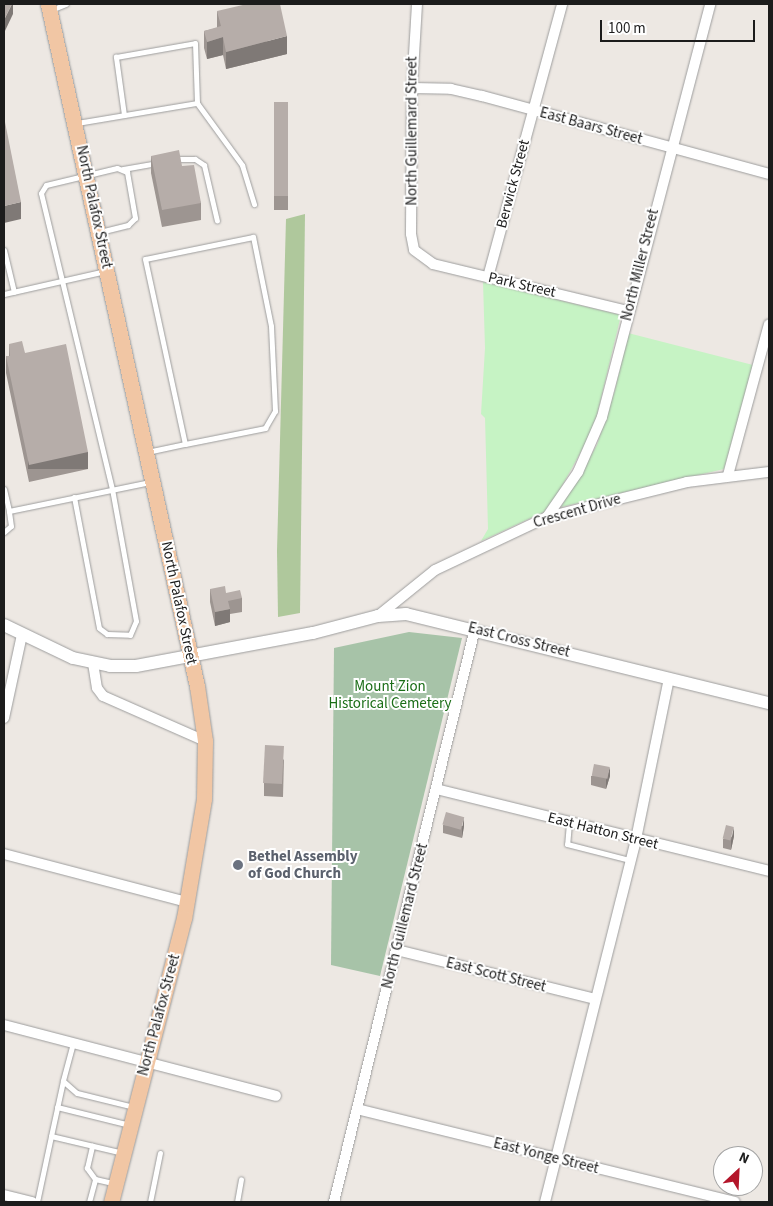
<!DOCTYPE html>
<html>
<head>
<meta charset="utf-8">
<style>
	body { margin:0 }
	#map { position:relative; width:773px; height:1206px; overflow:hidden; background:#ede8e3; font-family:"Source Sans 3",sans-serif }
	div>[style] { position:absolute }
	.forest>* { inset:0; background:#afc89c }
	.cemetery>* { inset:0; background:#a7c3a8 }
	.park>* { inset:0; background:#c6f3c4 }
	.roads { filter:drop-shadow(0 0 1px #9d9d9d) drop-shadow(0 0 1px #9d9d9d) }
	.service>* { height:5px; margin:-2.5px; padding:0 2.5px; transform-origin:2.5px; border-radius:2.5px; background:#fff }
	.minor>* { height:10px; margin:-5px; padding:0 5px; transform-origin:5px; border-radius:5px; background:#fff }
	.tertiary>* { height:12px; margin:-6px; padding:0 6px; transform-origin:6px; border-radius:6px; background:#fff }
	.primary>* { height:15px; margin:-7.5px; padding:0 7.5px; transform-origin:7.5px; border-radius:7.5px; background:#f1c6a4 }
	.wall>* { inset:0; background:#9d9591; transform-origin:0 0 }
	.shaded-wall>* { inset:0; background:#7f7976; transform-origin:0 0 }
	.building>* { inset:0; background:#b6ada9; transform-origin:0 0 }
	.dots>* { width:14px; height:14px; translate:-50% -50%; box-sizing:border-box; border:2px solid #fff; border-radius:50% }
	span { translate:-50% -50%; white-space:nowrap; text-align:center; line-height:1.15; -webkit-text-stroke:4px #fff; paint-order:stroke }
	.street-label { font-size:15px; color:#1c1c1c }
	.park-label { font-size:15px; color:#1b6e17 }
	.worship-label { font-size:15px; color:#5b616d; font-weight:700 }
	.left { translate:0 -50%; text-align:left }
	.frame { position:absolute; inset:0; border:5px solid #1c1c1c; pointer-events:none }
	.north { position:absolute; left:713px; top:1146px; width:50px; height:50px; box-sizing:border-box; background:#fff; border:1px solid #a4a4a4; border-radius:50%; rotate:25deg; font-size:14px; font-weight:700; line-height:20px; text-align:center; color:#1c1c1c }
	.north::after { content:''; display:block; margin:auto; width:18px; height:22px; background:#b4152a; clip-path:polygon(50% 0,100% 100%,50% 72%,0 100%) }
	.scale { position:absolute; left:600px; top:20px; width:155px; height:22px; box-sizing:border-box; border:2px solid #1c1c1c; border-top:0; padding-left:6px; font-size:15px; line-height:18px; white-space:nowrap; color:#1c1c1c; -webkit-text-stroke:4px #fff; paint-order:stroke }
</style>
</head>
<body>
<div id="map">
	<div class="forest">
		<div style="clip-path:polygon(305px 214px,300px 613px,278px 617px,277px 551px,286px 219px)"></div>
	</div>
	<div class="cemetery">
		<div style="clip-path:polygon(409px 632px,462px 638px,380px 976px,331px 965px,334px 648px)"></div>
	</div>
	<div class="park">
		<div style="clip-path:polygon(483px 282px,621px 315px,597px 415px,587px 441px,558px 493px,544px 512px,481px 541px,488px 529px,485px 418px,481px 414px,485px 348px)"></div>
		<div style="clip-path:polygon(628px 333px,753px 365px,724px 469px,561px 507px,597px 445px,615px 390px)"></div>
	</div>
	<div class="roads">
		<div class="service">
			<div style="left:51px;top:10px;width:16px;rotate:-22deg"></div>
			<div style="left:124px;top:115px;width:59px;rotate:-97.9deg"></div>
			<div style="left:116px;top:57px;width:80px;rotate:-10deg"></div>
			<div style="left:195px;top:43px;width:60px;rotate:88.1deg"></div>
			<div style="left:77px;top:123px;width:122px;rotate:-9.5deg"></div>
			<div style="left:197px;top:103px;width:77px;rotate:54deg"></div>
			<div style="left:242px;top:165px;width:41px;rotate:72.9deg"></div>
			<div style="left:174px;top:159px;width:21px"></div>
			<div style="left:195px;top:159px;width:11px;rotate:34deg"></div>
			<div style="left:204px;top:165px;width:57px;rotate:76.9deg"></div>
			<div style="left:123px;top:169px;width:34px;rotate:-10deg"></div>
			<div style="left:4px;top:250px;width:43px;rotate:76.6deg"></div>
			<div style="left:4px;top:294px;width:104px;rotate:-12.8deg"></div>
			<div style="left:147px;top:452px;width:39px;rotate:-12deg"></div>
			<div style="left:185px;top:444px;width:82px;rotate:-11.3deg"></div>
			<div style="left:265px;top:428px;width:20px;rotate:-60deg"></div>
			<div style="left:275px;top:411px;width:85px;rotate:-92.7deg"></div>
			<div style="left:271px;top:326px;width:91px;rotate:-101.4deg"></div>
			<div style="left:253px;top:237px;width:110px;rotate:168.5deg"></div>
			<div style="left:145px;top:259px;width:189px;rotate:77.8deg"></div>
			<div style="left:4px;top:489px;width:23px;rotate:77deg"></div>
			<div style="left:9px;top:511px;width:144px;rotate:-11.6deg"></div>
			<div style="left:74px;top:497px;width:133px;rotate:79.2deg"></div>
			<div style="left:99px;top:628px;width:10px;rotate:37deg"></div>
			<div style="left:107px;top:634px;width:23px;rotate:2deg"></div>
			<div style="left:130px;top:635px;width:15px;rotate:-67deg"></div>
			<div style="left:136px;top:621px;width:134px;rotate:-100.3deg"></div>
			<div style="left:112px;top:489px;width:304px;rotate:-103.5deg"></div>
			<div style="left:41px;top:193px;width:9px;rotate:-58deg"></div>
			<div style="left:46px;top:185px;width:73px;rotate:-13.5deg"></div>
			<div style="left:117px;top:168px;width:11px;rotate:22deg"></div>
			<div style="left:127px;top:172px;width:47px;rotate:80.1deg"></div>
			<div style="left:135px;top:218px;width:10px;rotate:135deg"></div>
			<div style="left:128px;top:225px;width:29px;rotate:166deg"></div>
			<div style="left:4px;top:532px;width:9px;rotate:-41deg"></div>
			<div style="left:11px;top:526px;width:15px;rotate:-98deg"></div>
			<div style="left:569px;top:823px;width:21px;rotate:95deg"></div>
			<div style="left:567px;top:844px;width:65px;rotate:14.3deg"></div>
			<div style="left:73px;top:1043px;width:39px;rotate:105deg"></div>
			<div style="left:63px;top:1081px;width:18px;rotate:41deg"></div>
			<div style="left:77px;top:1093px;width:59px;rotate:13.8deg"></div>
			<div style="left:57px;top:1107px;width:75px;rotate:13.9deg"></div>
			<div style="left:51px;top:1136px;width:56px;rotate:-77.7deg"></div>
			<div style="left:95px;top:1179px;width:18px;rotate:13deg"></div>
			<div style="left:37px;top:1202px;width:67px;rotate:-78deg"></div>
			<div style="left:51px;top:1136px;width:74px;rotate:13.3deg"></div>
			<div style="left:89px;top:1202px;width:24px;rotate:-75deg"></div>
			<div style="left:95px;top:1179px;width:14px;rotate:-126deg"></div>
			<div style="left:87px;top:1168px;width:23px;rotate:-77deg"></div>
			<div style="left:150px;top:1202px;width:50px;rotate:-78.5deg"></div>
			<div style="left:237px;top:1202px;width:23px;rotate:-80deg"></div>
		</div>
		<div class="minor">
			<div style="left:417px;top:4px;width:84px;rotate:93.4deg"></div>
			<div style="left:412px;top:88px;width:146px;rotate:90.4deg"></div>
			<div style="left:411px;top:234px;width:16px;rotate:79deg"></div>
			<div style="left:414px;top:250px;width:24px;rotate:36deg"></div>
			<div style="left:433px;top:264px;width:201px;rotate:13.6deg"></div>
			<div style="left:412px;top:88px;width:39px;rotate:1deg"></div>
			<div style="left:451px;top:89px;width:32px;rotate:13deg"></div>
			<div style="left:482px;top:96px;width:297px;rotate:15.2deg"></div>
			<div style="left:488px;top:277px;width:283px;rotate:-74.8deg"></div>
			<div style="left:728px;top:475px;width:156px;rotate:-74.8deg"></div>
			<div style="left:547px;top:517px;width:55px;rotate:-55.4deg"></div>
			<div style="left:578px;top:472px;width:60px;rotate:-66.4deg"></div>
			<div style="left:602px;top:417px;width:427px;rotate:-75.3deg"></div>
			<div style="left:378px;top:616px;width:73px;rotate:-38.9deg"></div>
			<div style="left:435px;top:570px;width:124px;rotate:-25.3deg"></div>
			<div style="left:547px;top:517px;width:144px;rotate:-14deg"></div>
			<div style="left:687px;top:482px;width:83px;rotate:-7deg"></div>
			<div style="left:93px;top:663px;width:25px;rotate:81deg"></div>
			<div style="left:97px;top:688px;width:10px;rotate:53deg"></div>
			<div style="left:103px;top:696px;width:111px;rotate:23.8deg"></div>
			<div style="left:4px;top:718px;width:85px;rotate:-77.8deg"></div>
			<div style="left:436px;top:789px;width:343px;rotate:13.8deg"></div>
			<div style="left:4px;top:854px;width:189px;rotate:14.7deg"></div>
			<div style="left:397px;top:950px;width:204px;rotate:13.9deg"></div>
			<div style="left:4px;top:1025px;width:281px;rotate:14.6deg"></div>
			<div style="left:357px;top:1109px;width:389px;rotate:13.8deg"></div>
			<div style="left:4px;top:1195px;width:29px;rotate:14deg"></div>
			<div style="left:334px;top:1202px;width:590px;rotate:-76.18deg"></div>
			<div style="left:545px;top:1202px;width:374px;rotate:-75.9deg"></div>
			<div style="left:636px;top:839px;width:164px;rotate:-78.4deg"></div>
		</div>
		<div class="tertiary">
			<div style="left:4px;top:625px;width:76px;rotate:25.6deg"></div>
			<div style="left:73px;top:658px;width:38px;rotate:12deg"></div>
			<div style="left:110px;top:666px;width:26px"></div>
			<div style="left:136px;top:666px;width:180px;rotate:-10.6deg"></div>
			<div style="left:313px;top:633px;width:67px;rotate:-14.7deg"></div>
			<div style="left:378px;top:616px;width:28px;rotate:-4deg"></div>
			<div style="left:406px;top:614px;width:374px;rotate:13.8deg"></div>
		</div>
		<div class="primary">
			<div style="left:48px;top:4px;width:698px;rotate:77.68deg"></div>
			<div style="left:197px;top:686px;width:56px;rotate:81.7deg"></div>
			<div style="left:205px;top:741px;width:58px;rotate:91deg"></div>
			<div style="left:204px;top:799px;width:121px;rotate:99.5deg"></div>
			<div style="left:184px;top:918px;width:293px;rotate:104.4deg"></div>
		</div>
	</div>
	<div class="wall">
		<div style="clip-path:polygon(217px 11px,287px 54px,226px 69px,223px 55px,207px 59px,204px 48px,204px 31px,217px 28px)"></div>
		<div style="left:274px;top:102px;width:14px;height:108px"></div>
		<div style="clip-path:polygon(151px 156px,182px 166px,201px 203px,201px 220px,162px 227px,151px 173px)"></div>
		<div style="clip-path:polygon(9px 344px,25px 353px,88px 469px,29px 482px,6px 373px,6px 356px,9px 356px)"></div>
		<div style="clip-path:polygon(210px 589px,226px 593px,242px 598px,242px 612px,230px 614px,230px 622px,215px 626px,210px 602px)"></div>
		<div style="clip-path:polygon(284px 759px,283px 797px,264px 796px,264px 783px)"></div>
		<div style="clip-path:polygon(591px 776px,610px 776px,606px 789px,591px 785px)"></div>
		<div style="clip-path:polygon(443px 825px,464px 826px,462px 838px,443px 833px)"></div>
		<div style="clip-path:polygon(734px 836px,731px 850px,723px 848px,723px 839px)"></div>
	</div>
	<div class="shaded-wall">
		<div style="clip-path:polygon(12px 4px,13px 4px,13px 14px,4px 33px,4px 20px)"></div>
		<div style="clip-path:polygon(287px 36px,287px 54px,226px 69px,226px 52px)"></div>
		<div style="clip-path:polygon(223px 37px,223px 55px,207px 59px,207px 42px)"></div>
		<div style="clip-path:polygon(21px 202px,21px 219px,4px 223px,4px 206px)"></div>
		<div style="left:88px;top:452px;width:17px;height:60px;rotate:90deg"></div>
		<div style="clip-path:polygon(230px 609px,230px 622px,215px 626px,215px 612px)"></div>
		<div style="clip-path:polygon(610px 767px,610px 776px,606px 789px,606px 780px)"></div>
		<div style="clip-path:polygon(464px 817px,464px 826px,462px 838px,462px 829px)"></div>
		<div style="clip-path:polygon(734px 827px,734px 836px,731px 850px,731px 841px)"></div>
	</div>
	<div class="building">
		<div style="clip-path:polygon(4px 4px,12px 4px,4px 20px)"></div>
		<div style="clip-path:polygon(247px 4px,280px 4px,287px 36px,226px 52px,223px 37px,207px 42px,204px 31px,221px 26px,217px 11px)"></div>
		<div style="left:274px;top:102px;width:14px;height:94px"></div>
		<div style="clip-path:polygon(4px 117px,21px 202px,4px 206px)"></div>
		<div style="clip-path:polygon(179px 150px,182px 166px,194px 165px,201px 203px,162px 210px,151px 156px)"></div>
		<div style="clip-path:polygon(22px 341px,25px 353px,66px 344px,88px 452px,29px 465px,6px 356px,10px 356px,9px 344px)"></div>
		<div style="clip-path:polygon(225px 586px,226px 593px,240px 590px,242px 598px,228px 601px,230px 609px,215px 612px,210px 589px)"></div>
		<div style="left:265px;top:745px;width:19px;height:38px;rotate:3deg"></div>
		<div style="left:594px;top:764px;width:16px;height:12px;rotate:11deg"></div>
		<div style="left:446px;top:812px;width:19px;height:13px;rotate:16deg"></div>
		<div style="left:726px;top:825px;width:8px;height:14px;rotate:14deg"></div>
	</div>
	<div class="dots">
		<div style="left:238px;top:865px;background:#6b7280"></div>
	</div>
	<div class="street-label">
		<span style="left:591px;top:126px;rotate:15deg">East Baars Street</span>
		<span style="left:412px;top:131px;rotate:-90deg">North Guillemard Street</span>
		<span style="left:513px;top:184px;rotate:-75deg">Berwick Street</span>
		<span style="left:94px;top:207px;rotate:78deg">North Palafox Street</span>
		<span style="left:640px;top:265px;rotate:-76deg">North Miller Street</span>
		<span style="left:522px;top:285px;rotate:13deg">Park Street</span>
		<span style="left:577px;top:511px;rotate:-16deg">Crescent Drive</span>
		<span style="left:179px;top:603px;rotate:78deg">North Palafox Street</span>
		<span style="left:519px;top:640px;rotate:14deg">East Cross Street</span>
		<span style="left:603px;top:831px;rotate:14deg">East Hatton Street</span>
		<span style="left:405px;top:916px;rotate:-76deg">North Guillemard Street</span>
		<span style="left:496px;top:975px;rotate:14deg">East Scott Street</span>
		<span style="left:159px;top:1015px;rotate:-75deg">North Palafox Street</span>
		<span style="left:546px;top:1156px;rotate:14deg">East Yonge Street</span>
	</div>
	<div class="park-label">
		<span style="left:390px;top:695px">Mount Zion<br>Historical Cemetery</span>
	</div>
	<div class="worship-label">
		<span class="left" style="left:248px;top:865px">Bethel Assembly<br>of God Church</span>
	</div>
	<div class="frame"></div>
	<div class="north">N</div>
	<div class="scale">100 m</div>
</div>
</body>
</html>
